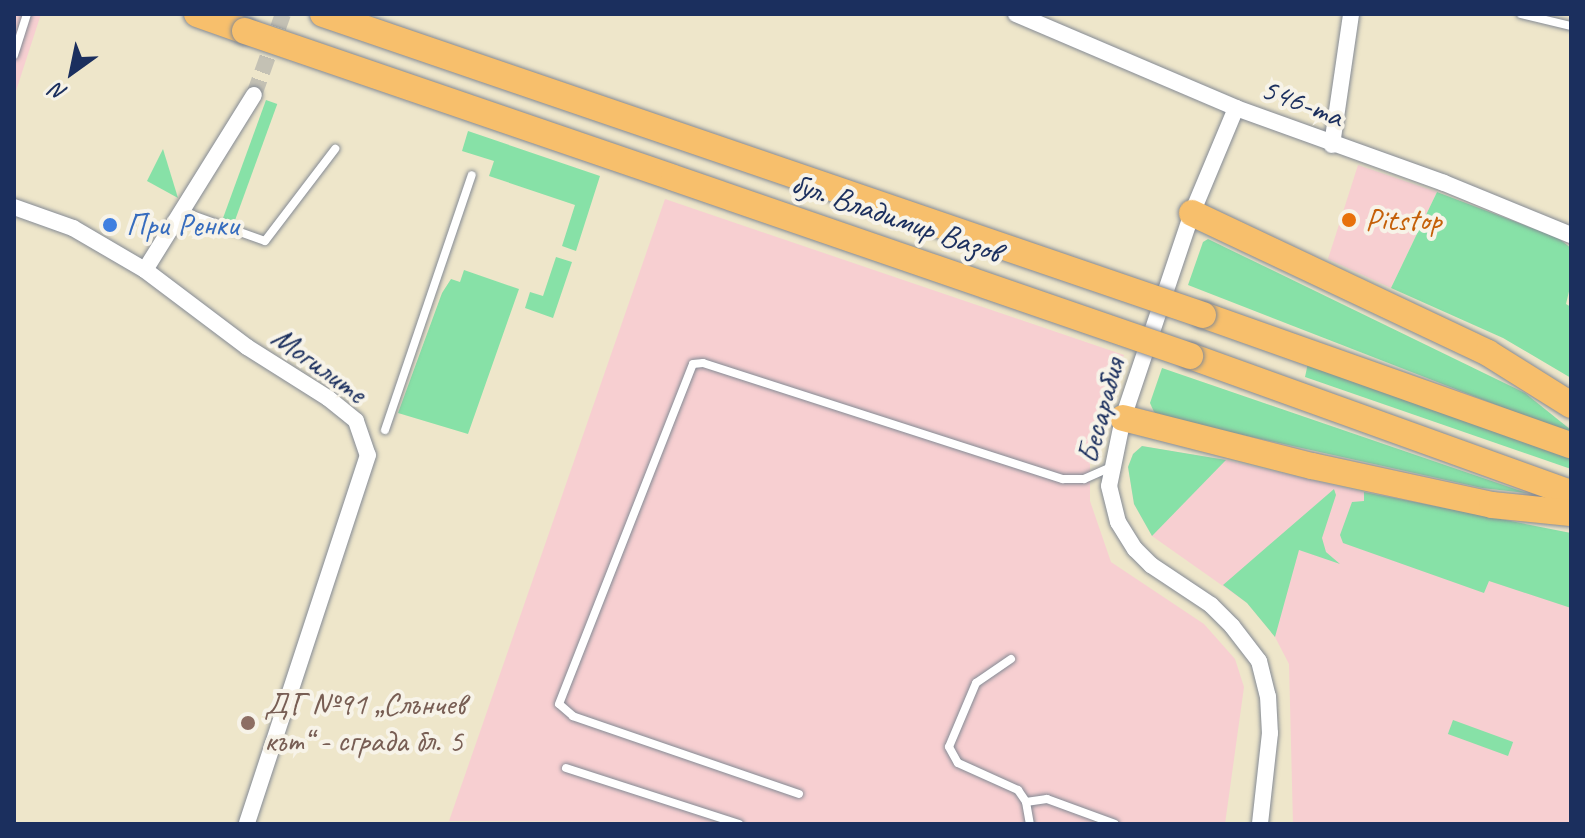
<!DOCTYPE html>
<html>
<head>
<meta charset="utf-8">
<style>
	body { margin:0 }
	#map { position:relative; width:1585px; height:838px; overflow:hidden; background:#eee6ca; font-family:Caveat,sans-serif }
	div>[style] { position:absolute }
	.built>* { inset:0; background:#f7cfd1 }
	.green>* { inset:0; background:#87e1a7; transform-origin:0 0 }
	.street-tunnel>* { height:16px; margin-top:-8px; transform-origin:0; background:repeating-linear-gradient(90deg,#c4c1b4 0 16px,transparent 0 24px) }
	.roads { filter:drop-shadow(0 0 2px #848a94) drop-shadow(0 0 2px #848a94) }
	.lane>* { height:8px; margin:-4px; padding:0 4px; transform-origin:4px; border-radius:4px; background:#fff }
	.street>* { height:16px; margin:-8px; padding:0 8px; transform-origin:8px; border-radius:8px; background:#fff }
	.primary>* { height:26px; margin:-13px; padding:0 13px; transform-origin:13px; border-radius:13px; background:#f7bf6c }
	.bridges { filter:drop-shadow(0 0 2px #848a94) drop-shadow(0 0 2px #848a94) }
	.primary-bridge>* { height:26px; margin:-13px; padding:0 13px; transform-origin:13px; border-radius:13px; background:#f7bf6c }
	.dots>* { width:22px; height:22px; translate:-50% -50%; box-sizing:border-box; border:4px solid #f7f3e8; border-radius:50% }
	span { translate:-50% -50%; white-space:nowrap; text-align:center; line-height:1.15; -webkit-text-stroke:8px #f7f3e8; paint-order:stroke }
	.street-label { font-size:32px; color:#1b2f5e }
	.food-label { font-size:32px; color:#c56008 }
	.left { translate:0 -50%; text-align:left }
	.shop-label { font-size:32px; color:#366cbe }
	.education-label { font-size:32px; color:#785e54 }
	.frame { position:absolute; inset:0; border:16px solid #1b2f5e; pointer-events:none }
	.north { position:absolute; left:32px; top:32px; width:80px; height:80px; -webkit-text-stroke:6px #f7f3e8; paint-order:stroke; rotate:213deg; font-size:22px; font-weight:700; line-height:32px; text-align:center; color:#1b2f5e }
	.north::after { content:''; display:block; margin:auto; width:28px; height:36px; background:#1b2f5e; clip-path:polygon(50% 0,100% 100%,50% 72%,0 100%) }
</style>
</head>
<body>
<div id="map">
	<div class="built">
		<div style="clip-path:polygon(14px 14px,41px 14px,14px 97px)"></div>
		<div style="clip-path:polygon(1358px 165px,1437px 192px,1391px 288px,1328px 259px)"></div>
		<div style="clip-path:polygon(665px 199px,1124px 355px,1090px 451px,1090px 501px,1111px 562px,1204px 624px,1235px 659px,1244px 687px,1225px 824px,449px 821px)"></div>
		<div style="clip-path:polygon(1142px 446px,1226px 460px,1432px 508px,1571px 533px,1571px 824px,1293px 824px,1289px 664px,1275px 637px,1247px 603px,1152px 536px,1134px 504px,1128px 467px,1133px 454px)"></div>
	</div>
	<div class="green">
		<div style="left:266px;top:100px;width:12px;height:128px;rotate:20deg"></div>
		<div style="clip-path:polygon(468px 131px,600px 176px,576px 251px,562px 246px,575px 205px,489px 176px,494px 161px,462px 151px)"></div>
		<div style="clip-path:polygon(163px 149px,178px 198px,147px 181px)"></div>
		<div style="clip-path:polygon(1437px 192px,1558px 238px,1571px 248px,1571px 283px,1566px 304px,1571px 307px,1571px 378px,1503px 338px,1391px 288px)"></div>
		<div style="clip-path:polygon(1208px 239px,1525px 393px,1571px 430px,1571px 434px,1188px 285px,1203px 242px)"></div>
		<div style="clip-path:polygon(556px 257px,572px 262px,553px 318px,525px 308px,530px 292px,543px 296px)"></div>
		<div style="clip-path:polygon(464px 270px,519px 289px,468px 434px,398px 413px,442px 293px,451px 279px,460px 282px)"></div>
		<div style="clip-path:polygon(1308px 363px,1571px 456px,1571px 469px,1305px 377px)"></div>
		<div style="clip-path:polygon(1162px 368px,1527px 493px,1482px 488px,1161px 417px,1154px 412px,1150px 403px)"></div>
		<div style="clip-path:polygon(1142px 446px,1226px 460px,1152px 536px,1134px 504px,1128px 467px,1133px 454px)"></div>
		<div style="clip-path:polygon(1334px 489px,1336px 495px,1322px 538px,1326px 552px,1340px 564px,1299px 550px,1275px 637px,1247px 603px,1223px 585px)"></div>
		<div style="clip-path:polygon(1364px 492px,1571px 533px,1571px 608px,1489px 581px,1484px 593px,1343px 543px,1340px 535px,1352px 502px,1364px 501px)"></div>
		<div style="left:1453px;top:720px;width:64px;height:15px;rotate:20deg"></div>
	</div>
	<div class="street-tunnel">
		<div style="left:254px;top:95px;width:86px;rotate:-70.3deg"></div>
	</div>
	<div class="roads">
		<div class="lane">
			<div style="left:1521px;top:14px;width:51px;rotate:13.5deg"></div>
			<div style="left:14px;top:55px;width:43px;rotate:-72.4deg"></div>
			<div style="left:184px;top:212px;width:86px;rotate:19.7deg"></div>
			<div style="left:265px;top:241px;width:116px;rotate:-52.7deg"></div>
			<div style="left:385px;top:430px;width:269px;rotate:-71.2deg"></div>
			<div style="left:1011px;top:659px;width:42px;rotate:145.6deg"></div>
			<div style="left:976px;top:683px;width:69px;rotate:112.9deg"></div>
			<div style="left:949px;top:747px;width:18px;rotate:61deg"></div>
			<div style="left:958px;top:763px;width:66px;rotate:24.2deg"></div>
			<div style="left:1018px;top:790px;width:14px;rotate:56deg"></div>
			<div style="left:1026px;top:802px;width:22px;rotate:80deg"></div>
			<div style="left:566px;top:768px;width:182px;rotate:17.9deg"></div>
			<div style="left:799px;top:794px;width:239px;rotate:-161deg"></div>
			<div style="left:573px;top:716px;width:18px;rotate:-139deg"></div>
			<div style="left:559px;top:704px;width:365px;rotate:-68.5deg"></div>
			<div style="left:693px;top:364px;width:10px;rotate:-6deg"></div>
			<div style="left:703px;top:363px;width:378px;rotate:17.9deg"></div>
			<div style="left:1063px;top:479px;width:21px"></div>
			<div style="left:1084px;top:479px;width:30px;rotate:-24deg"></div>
			<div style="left:1026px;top:802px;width:21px;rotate:-8deg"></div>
			<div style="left:1047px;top:799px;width:72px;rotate:20.2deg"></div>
		</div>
		<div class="street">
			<div style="left:1016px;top:14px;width:239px;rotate:23.1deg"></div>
			<div style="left:1236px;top:108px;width:221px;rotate:19.8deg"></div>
			<div style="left:1444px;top:183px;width:137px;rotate:22.3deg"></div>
			<div style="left:1236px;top:108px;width:114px;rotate:112.7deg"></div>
			<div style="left:1192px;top:213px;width:216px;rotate:108.6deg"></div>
			<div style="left:1123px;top:418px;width:69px;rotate:101.6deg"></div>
			<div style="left:1109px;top:486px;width:37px;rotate:76deg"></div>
			<div style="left:1118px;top:522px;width:32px;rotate:58deg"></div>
			<div style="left:1135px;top:549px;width:23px;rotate:45deg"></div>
			<div style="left:1151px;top:565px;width:72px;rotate:33.7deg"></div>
			<div style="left:1211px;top:605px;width:30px;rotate:45deg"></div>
			<div style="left:1232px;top:626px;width:44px;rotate:52.4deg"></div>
			<div style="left:1259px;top:661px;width:36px;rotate:76deg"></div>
			<div style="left:1268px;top:696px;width:37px;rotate:87deg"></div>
			<div style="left:1270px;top:733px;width:92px;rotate:96.3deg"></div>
			<div style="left:1332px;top:145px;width:132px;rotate:-81.7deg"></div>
			<div style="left:14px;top:207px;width:63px;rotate:19.6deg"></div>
			<div style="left:73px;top:228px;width:83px;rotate:30.3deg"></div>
			<div style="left:145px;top:270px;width:128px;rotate:37deg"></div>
			<div style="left:247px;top:347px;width:96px;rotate:32.2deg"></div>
			<div style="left:328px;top:398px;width:36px;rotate:39deg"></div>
			<div style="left:356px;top:421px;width:36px;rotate:71deg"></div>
			<div style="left:368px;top:455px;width:388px;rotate:108.2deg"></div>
			<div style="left:145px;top:270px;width:206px;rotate:-58.1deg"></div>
		</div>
		<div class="primary">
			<div style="left:197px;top:14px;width:51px;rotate:19.5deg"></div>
			<div style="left:1192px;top:213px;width:327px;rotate:25.3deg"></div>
			<div style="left:1488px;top:353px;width:98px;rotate:32.1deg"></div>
			<div style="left:1203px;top:315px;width:390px;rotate:19.5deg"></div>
			<div style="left:1190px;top:356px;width:405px;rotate:19.8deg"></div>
			<div style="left:1123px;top:418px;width:195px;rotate:14.3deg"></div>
			<div style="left:1312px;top:466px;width:184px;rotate:12.2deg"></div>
			<div style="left:1492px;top:505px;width:79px;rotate:5.8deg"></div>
		</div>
	</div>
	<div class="bridges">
		<div class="primary-bridge">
			<div style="left:323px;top:14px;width:930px;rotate:18.88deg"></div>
			<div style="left:245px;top:31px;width:450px;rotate:18.9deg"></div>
			<div style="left:674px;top:178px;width:546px;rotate:19.03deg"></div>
		</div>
	</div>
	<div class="dots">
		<div style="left:1349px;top:220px;background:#e8710a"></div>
		<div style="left:110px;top:225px;background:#3f7fe0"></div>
		<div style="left:248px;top:723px;background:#8d6e63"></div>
	</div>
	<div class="street-label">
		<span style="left:1302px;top:103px;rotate:21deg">546-та</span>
		<span style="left:896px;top:218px;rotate:19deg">бул. Владимир Вазов</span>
		<span style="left:319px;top:365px;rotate:36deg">Могилите</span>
		<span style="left:1101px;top:411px;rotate:-75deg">Бесарабия</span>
	</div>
	<div class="food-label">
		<span class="left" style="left:1365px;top:220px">Pitstop</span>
	</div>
	<div class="shop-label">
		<span class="left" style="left:126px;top:225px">При Ренки</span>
	</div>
	<div class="education-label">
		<span class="left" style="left:264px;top:723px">ДГ №91 „Слънчев<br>кът“ - сграда бл. 5</span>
	</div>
	<div class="frame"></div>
	<div class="north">N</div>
</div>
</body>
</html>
